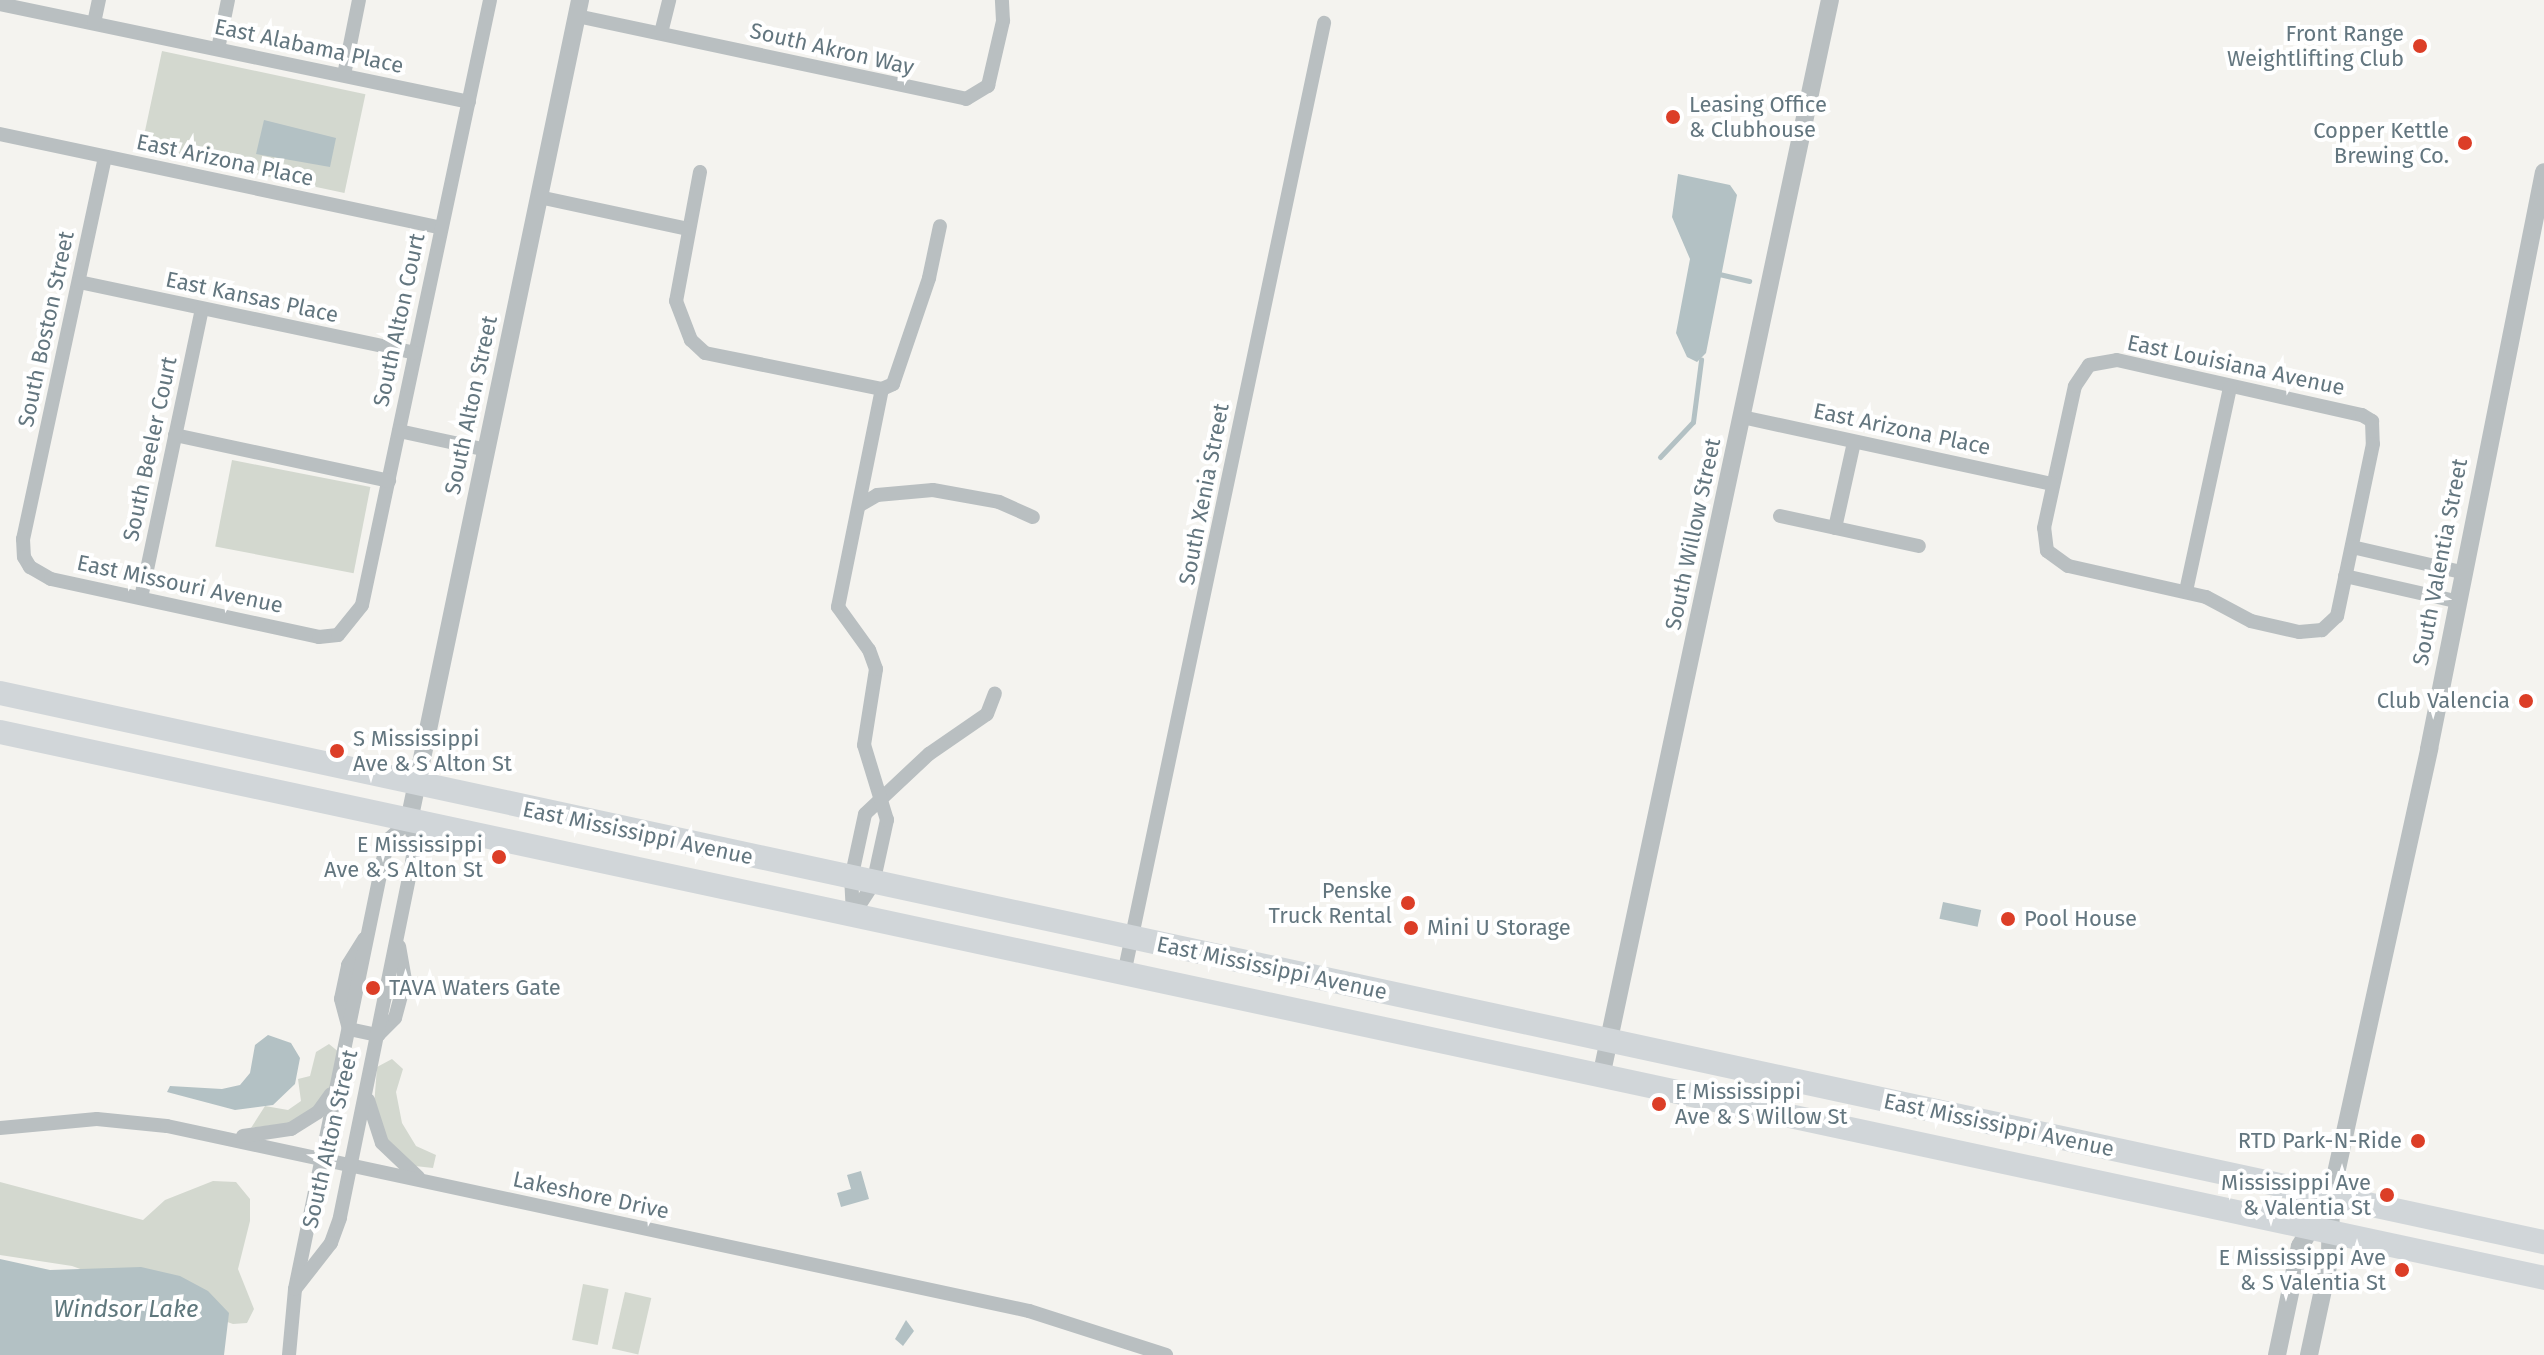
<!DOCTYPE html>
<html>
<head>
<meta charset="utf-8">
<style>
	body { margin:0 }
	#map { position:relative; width:2544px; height:1355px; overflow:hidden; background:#f4f3ef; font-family:"Fira Sans",sans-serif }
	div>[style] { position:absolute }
	.green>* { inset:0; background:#d3d8cf; transform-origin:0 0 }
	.water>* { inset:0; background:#b3c1c4; transform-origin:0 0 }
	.stream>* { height:5px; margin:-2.5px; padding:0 2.5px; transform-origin:2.5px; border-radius:2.5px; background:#b3c1c4 }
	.minor>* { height:14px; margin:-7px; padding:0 7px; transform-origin:7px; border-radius:7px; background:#b9bfc1 }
	.tertiary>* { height:18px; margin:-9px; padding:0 9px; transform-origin:9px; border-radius:9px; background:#b9bfc1 }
	.primary>* { height:24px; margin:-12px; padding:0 12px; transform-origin:12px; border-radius:12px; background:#d1d6d9 }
	.dots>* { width:22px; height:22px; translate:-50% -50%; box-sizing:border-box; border:4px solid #fff; border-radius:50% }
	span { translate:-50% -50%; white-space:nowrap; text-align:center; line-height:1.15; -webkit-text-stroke:8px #fff; paint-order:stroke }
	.poi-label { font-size:22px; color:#63767f }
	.right { translate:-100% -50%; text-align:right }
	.left { translate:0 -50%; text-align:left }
	.street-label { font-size:22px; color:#63767f }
	.water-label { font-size:24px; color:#5f787d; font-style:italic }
</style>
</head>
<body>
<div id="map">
	<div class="green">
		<div style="left:162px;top:51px;width:208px;height:101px;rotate:12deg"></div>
		<div style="left:232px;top:460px;width:141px;height:88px;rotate:11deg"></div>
		<div style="clip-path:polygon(329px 1044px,340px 1053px,333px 1089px,322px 1105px,290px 1123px,251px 1128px,265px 1106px,288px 1110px,301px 1101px,298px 1079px,310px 1076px,316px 1052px)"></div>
		<div style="clip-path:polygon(392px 1059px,403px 1069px,396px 1092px,402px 1123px,416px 1146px,436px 1155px,433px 1168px,415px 1166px,391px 1152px,373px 1119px,377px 1067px)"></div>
		<div style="clip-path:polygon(213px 1181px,236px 1182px,250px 1199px,250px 1221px,238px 1269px,254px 1309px,247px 1323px,233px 1324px,72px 1266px,0 1255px,0 1182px,143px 1220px,165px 1200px)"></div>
		<div style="left:583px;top:1284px;width:26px;height:57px;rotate:11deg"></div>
		<div style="left:625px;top:1292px;width:27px;height:58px;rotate:13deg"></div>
	</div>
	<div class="water">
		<div style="clip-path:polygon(264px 120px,336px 138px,330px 167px,256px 154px)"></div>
		<div style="clip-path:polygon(1678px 174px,1730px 185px,1737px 195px,1706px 353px,1697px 362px,1687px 357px,1676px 333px,1690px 259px,1672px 217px)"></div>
		<div style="left:1943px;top:902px;width:39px;height:17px;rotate:12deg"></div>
		<div style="clip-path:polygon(268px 1035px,291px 1043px,300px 1058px,295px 1084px,273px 1105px,235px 1110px,167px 1092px,170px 1086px,222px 1089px,240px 1085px,250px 1073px,255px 1045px)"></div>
		<div style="clip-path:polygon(861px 1171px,869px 1199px,841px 1207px,837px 1193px,851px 1189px,847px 1175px)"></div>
		<div style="clip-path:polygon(0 1259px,50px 1270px,141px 1267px,180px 1276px,208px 1291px,229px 1313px,224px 1355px,0 1355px)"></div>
		<div style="clip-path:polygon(906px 1320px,914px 1331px,903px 1346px,895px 1339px)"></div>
	</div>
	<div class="stream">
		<div style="left:1719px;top:274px;width:31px;rotate:13deg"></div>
		<div style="left:1660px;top:457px;width:48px;rotate:-46.7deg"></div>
		<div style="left:1693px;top:422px;width:63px;rotate:-82.6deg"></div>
	</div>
	<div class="minor">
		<div style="left:0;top:4px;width:479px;rotate:11.8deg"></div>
		<div style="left:577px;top:16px;width:398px;rotate:12deg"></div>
		<div style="left:966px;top:99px;width:26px;rotate:-31deg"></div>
		<div style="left:988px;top:86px;width:67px;rotate:-77deg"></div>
		<div style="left:1003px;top:21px;width:21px;rotate:-93deg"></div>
		<div style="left:94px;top:23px;width:24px;rotate:-78deg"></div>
		<div style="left:661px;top:33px;width:34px;rotate:-76deg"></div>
		<div style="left:218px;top:49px;width:50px;rotate:-78.5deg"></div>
		<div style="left:344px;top:75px;width:76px;rotate:-78.7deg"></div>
		<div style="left:0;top:134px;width:451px;rotate:12deg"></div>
		<div style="left:105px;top:157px;width:391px;rotate:102.1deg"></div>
		<div style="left:23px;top:539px;width:18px;rotate:87deg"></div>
		<div style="left:24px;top:557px;width:12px;rotate:59deg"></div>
		<div style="left:30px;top:567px;width:24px;rotate:30deg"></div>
		<div style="left:51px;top:579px;width:274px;rotate:12.2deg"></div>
		<div style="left:319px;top:637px;width:19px;rotate:-6deg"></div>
		<div style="left:338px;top:635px;width:38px;rotate:-51deg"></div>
		<div style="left:362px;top:605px;width:618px;rotate:-78.05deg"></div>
		<div style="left:700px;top:172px;width:131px;rotate:100.5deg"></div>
		<div style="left:676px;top:301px;width:42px;rotate:69deg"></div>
		<div style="left:691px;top:340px;width:19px;rotate:43deg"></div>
		<div style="left:705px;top:353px;width:181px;rotate:11.5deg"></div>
		<div style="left:882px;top:389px;width:12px;rotate:-24deg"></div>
		<div style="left:893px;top:384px;width:112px;rotate:-71.2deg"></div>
		<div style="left:929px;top:278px;width:53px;rotate:-78.1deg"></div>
		<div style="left:539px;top:197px;width:152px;rotate:12.1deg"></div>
		<div style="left:79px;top:282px;width:343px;rotate:11.9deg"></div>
		<div style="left:2117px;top:360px;width:251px;rotate:12.7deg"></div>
		<div style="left:2362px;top:415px;width:12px;rotate:31deg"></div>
		<div style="left:2372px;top:421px;width:23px;rotate:88deg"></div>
		<div style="left:2373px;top:444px;width:176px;rotate:101.8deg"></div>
		<div style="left:2337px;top:616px;width:21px;rotate:137deg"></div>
		<div style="left:2322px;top:630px;width:23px;rotate:175deg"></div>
		<div style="left:2299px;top:632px;width:49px;rotate:-167.1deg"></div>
		<div style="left:2251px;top:621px;width:51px;rotate:-151.9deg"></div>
		<div style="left:2206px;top:597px;width:141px;rotate:-167.3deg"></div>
		<div style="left:2068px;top:566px;width:26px;rotate:-144deg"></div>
		<div style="left:2047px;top:551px;width:23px;rotate:-97deg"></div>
		<div style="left:2044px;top:528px;width:145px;rotate:-77.7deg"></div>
		<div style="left:2075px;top:386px;width:25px;rotate:-56deg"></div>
		<div style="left:2089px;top:365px;width:28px;rotate:-10deg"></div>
		<div style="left:1742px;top:417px;width:317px;rotate:12.2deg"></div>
		<div style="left:399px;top:431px;width:90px;rotate:12.2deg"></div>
		<div style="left:175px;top:435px;width:219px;rotate:12.1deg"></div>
		<div style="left:860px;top:505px;width:20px;rotate:-30deg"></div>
		<div style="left:877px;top:495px;width:56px;rotate:-5.1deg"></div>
		<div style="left:933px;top:490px;width:67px;rotate:10.3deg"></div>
		<div style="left:999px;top:502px;width:37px;rotate:24deg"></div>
		<div style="left:1780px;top:516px;width:142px;rotate:12.2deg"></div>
		<div style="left:1835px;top:528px;width:88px;rotate:-77.5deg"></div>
		<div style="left:2352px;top:547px;width:112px;rotate:12.9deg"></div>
		<div style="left:2345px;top:576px;width:113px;rotate:12.8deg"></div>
		<div style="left:2186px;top:591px;width:208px;rotate:-77.8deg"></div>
		<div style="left:141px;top:598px;width:295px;rotate:-78.1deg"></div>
		<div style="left:853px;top:914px;width:35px;rotate:-93deg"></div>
		<div style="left:851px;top:879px;width:66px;rotate:-77.8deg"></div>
		<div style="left:865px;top:814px;width:88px;rotate:-43.2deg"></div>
		<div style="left:929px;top:754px;width:70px;rotate:-34.6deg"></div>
		<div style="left:987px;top:714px;width:22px;rotate:-69deg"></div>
		<div style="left:853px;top:915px;width:37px;rotate:-57deg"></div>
		<div style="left:873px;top:884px;width:66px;rotate:-77.7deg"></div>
		<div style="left:887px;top:820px;width:78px;rotate:-107deg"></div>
		<div style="left:864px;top:745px;width:77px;rotate:-81deg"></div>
		<div style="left:876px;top:669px;width:20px;rotate:-110deg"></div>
		<div style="left:869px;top:650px;width:53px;rotate:-125.8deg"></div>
		<div style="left:838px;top:607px;width:222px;rotate:-78.6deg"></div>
		<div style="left:1124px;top:974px;width:972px;rotate:-78.12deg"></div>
		<div style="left:349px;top:1029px;width:30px;rotate:12deg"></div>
		<div style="left:378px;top:1035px;width:24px;rotate:-45deg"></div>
		<div style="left:395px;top:1018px;width:39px;rotate:-75deg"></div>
		<div style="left:405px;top:980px;width:34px;rotate:-100deg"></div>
		<div style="left:349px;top:1029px;width:31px;rotate:-105deg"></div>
		<div style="left:341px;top:999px;width:35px;rotate:-78deg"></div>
		<div style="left:348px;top:965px;width:31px;rotate:-58deg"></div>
		<div style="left:368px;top:1100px;width:45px;rotate:72deg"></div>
		<div style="left:382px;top:1143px;width:50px;rotate:43.4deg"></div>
		<div style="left:0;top:1128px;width:97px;rotate:-5.3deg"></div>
		<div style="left:97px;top:1119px;width:70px;rotate:5.7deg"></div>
		<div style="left:167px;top:1126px;width:882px;rotate:12.11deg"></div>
		<div style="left:1029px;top:1311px;width:144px;rotate:17.8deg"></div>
		<div style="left:243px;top:1136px;width:49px;rotate:-8.3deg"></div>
		<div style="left:291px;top:1129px;width:32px;rotate:-32deg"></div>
		<div style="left:318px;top:1112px;width:22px;rotate:-54deg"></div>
		<div style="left:289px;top:1355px;width:66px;rotate:-84.8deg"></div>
		<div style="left:295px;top:1289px;width:441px;rotate:-78.4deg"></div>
		<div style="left:384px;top:857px;width:19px;rotate:-74deg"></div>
		<div style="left:389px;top:839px;width:27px;rotate:-42deg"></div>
		<div style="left:409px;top:821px;width:23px;rotate:75deg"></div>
		<div style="left:415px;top:843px;width:20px;rotate:99deg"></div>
		<div style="left:412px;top:863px;width:362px;rotate:101.5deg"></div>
		<div style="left:340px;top:1218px;width:27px;rotate:110deg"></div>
		<div style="left:331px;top:1243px;width:58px;rotate:128deg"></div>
	</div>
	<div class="tertiary">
		<div style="left:409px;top:821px;width:839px;rotate:-78.23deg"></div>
		<div style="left:1601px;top:1077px;width:1101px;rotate:-78deg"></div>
		<div style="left:2277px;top:1355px;width:111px;rotate:-78.1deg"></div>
		<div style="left:2300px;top:1246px;width:59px;rotate:-58.2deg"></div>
		<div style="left:2309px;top:1355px;width:100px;rotate:-77.9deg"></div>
		<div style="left:2330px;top:1257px;width:61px;rotate:-89.1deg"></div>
		<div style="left:2331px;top:1196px;width:458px;rotate:-77.6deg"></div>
		<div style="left:2429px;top:749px;width:588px;rotate:-78.73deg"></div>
	</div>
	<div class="primary">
		<div style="left:0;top:693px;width:2603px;rotate:12.18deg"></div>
		<div style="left:0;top:732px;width:2602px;rotate:12.11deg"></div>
	</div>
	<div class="dots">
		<div style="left:2420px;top:46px;background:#dc3e27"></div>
		<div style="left:1673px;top:117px;background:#dc3e27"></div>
		<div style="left:2465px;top:143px;background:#dc3e27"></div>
		<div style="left:2526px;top:701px;background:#dc3e27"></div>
		<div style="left:337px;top:751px;background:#dc3e27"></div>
		<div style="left:499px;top:857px;background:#dc3e27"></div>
		<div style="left:1408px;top:903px;background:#dc3e27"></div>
		<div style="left:2008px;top:919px;background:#dc3e27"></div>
		<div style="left:1411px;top:928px;background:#dc3e27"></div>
		<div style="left:373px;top:988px;background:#dc3e27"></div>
		<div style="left:1659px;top:1104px;background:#dc3e27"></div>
		<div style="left:2418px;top:1141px;background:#dc3e27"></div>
		<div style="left:2387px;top:1195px;background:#dc3e27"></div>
		<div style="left:2402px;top:1270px;background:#dc3e27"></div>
	</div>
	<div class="poi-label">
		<span class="right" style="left:2404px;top:46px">Front Range<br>Weightlifting Club</span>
		<span class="left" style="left:1689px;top:117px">Leasing Office<br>&amp; Clubhouse</span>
		<span class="right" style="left:2449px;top:143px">Copper Kettle<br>Brewing Co.</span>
		<span class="right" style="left:2510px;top:701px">Club Valencia</span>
		<span class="left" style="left:353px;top:751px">S Mississippi<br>Ave &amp; S Alton St</span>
		<span class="right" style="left:483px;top:857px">E Mississippi<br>Ave &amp; S Alton St</span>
		<span class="right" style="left:1392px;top:903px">Penske<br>Truck Rental</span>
		<span class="left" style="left:2024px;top:919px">Pool House</span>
		<span class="left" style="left:1427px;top:928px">Mini U Storage</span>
		<span class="left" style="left:389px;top:988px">TAVA Waters Gate</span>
		<span class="left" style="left:1675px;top:1104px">E Mississippi<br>Ave &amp; S Willow St</span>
		<span class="right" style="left:2402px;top:1141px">RTD Park-N-Ride</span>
		<span class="right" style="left:2371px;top:1195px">Mississippi Ave<br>&amp; Valentia St</span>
		<span class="right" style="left:2386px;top:1270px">E Mississippi Ave<br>&amp; S Valentia St</span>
	</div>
	<div class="street-label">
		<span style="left:309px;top:46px;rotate:12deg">East Alabama Place</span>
		<span style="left:832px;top:49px;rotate:13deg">South Akron Way</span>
		<span style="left:225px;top:160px;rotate:12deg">East Arizona Place</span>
		<span style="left:252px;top:297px;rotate:12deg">East Kansas Place</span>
		<span style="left:399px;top:320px;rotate:-78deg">South Alton Court</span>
		<span style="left:46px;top:329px;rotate:-78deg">South Boston Street</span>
		<span style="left:2236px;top:365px;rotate:12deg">East Louisiana Avenue</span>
		<span style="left:471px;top:405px;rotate:-78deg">South Alton Street</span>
		<span style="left:1902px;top:429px;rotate:12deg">East Arizona Place</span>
		<span style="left:150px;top:449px;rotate:-78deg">South Beeler Court</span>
		<span style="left:1204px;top:494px;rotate:-79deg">South Xenia Street</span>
		<span style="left:1693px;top:534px;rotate:-78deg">South Willow Street</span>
		<span style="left:2440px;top:562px;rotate:-79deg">South Valentia Street</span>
		<span style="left:180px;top:584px;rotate:12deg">East Missouri Avenue</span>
		<span style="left:638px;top:833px;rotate:12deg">East Mississippi Avenue</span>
		<span style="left:1272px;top:968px;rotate:12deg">East Mississippi Avenue</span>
		<span style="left:1999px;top:1125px;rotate:12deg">East Mississippi Avenue</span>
		<span style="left:330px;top:1139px;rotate:-77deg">South Alton Street</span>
		<span style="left:591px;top:1195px;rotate:12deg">Lakeshore Drive</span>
	</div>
	<div class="water-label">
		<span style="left:126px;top:1310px">Windsor Lake</span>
	</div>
</div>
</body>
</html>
